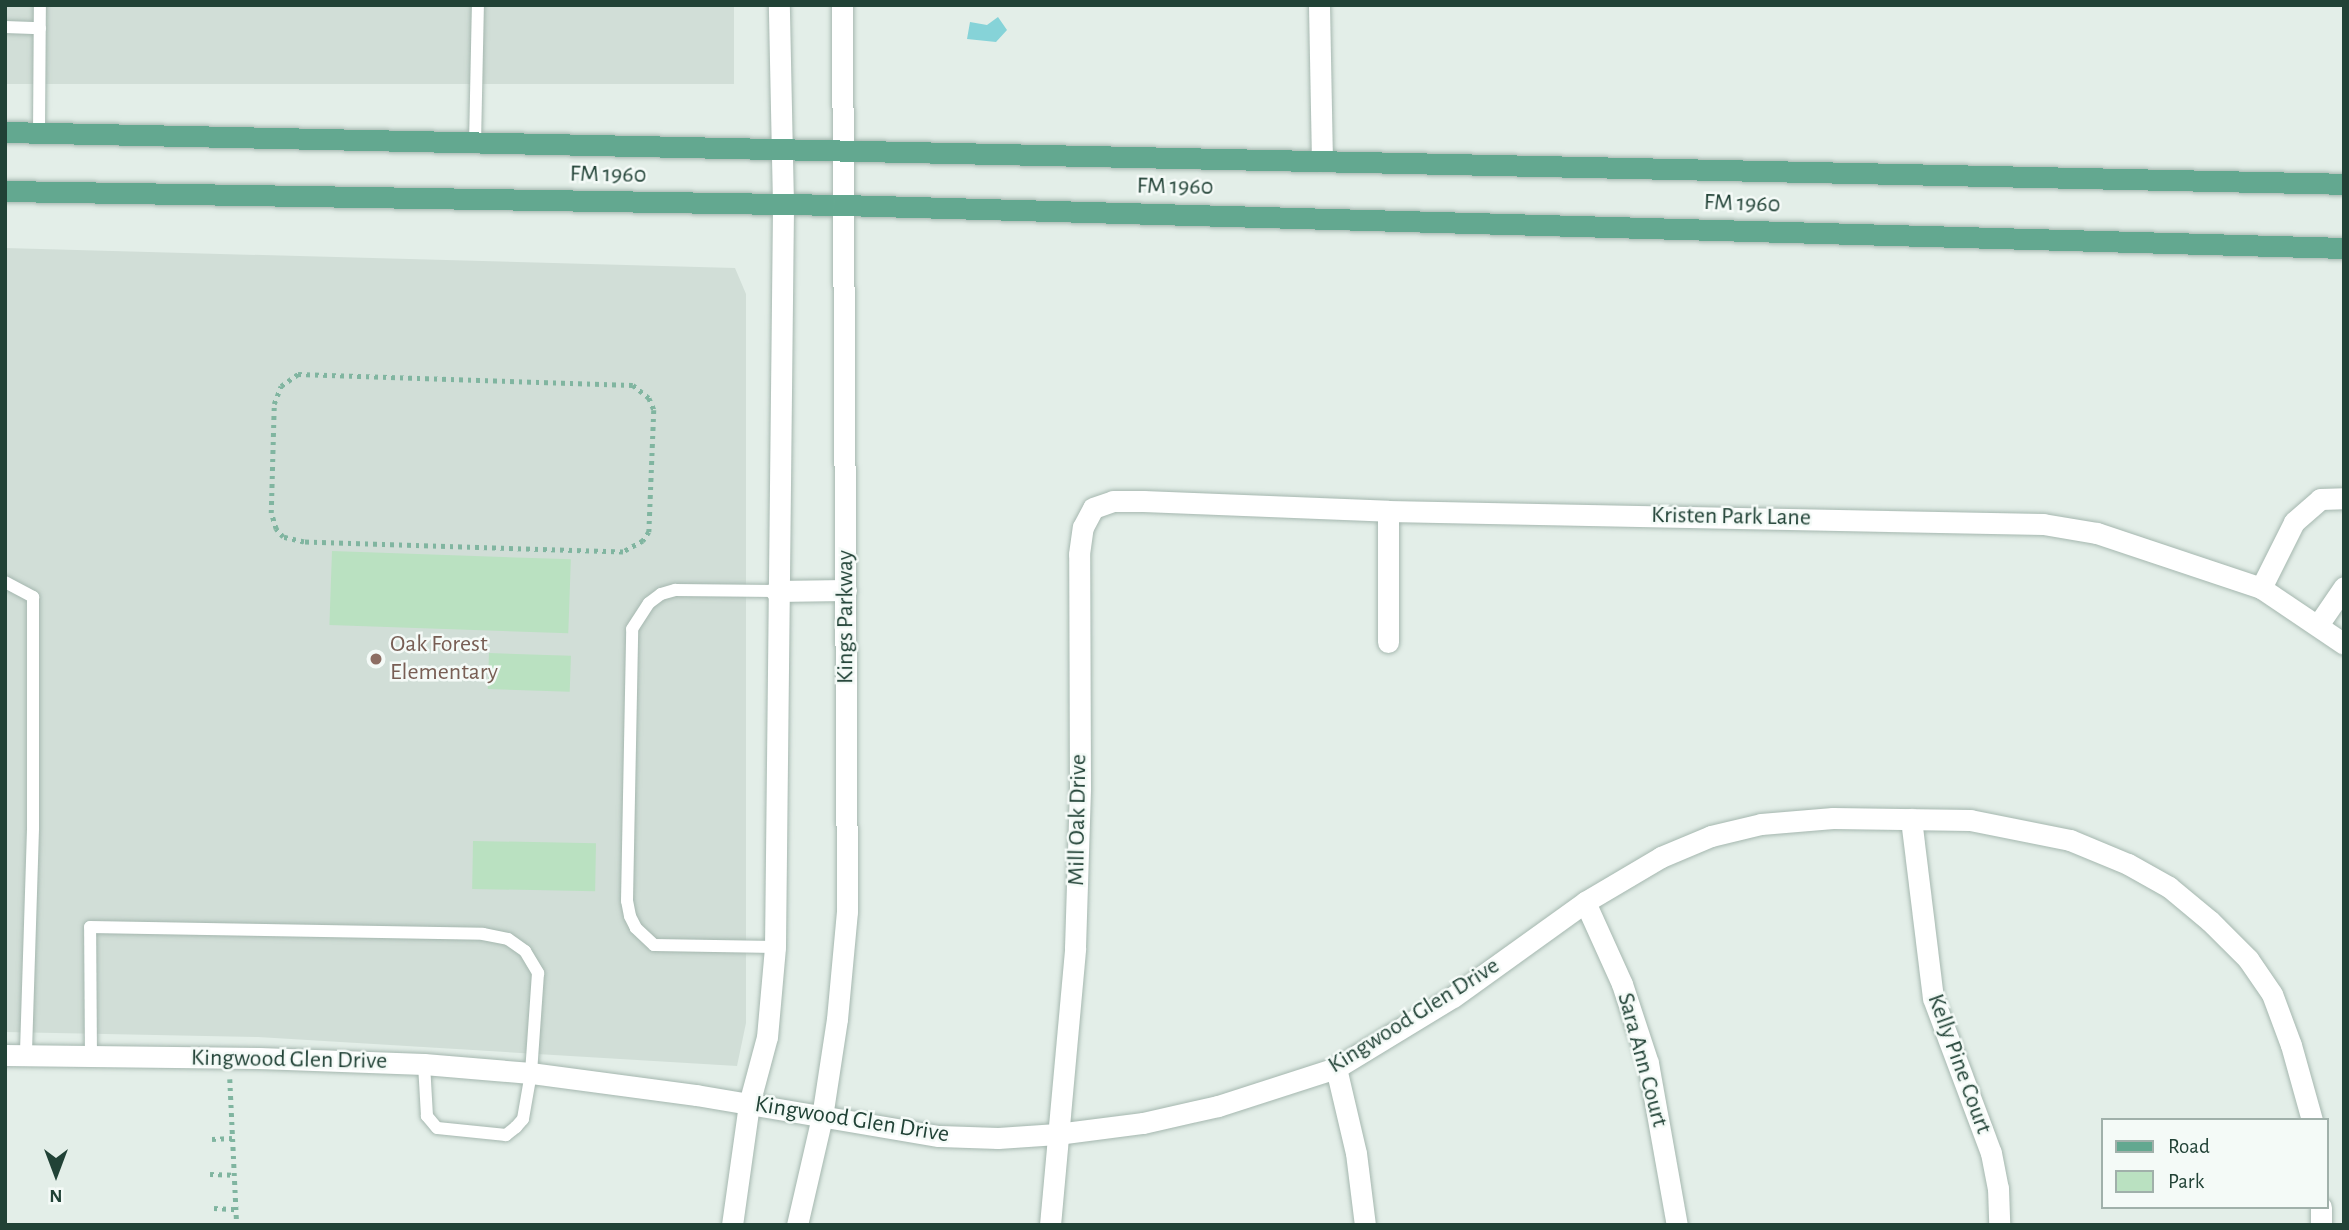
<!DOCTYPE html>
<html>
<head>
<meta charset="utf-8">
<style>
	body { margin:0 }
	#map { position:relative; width:2349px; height:1230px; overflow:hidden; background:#e3eee8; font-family:"Alegreya Sans",sans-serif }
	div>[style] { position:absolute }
	.built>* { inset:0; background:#d1ded7; transform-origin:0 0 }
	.green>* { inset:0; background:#bae1c1; transform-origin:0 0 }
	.water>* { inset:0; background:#86d3d8 }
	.path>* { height:4.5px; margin-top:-2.25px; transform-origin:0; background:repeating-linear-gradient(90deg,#80b5a0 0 3.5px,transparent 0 8.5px) }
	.roads { filter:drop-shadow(0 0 2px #a5b7af) drop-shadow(0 0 2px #a5b7af) }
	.service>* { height:12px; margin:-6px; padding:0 6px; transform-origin:6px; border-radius:6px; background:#fff }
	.minor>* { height:21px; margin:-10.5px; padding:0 10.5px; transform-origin:10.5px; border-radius:10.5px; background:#fff }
	.tertiary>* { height:21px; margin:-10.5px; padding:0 10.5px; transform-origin:10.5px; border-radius:10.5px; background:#fff }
	.primary>* { height:21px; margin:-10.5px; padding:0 10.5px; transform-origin:10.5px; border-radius:10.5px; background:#63a890 }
	.dots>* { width:19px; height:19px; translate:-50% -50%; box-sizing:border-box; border:4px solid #f4faf7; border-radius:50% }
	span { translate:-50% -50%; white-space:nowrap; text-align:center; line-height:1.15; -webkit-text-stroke:5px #f4faf7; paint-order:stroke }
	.street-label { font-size:24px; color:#214236 }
	.education-label { font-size:24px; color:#785e54 }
	.left { translate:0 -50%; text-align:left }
	.frame { position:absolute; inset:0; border:7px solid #214236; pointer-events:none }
	.legend { position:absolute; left:2101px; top:1118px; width:228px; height:91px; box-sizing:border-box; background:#f4faf7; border:2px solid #a0b0aa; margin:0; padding:9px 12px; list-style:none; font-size:21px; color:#214236 }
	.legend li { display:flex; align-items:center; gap:14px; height:35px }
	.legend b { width:35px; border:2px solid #a0b0aa }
	.north { position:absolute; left:21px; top:1139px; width:70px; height:70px; -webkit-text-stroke:5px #f4faf7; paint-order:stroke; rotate:180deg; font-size:19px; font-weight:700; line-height:28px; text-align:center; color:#214236 }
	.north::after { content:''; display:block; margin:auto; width:24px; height:32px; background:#214236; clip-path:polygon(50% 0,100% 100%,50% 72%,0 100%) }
</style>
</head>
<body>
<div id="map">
	<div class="built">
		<div style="left:5px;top:5px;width:729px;height:79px"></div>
		<div style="clip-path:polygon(5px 248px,735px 268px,746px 294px,746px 1023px,737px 1066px,258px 1037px,5px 1032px)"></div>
	</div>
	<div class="green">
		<div style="left:332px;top:551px;width:239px;height:74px;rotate:2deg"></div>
		<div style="left:489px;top:653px;width:82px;height:36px;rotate:2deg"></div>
		<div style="left:473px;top:841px;width:123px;height:48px;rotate:1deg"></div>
	</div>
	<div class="water">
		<div style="clip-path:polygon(998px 17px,1007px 30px,996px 42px,967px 39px,970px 22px,987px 25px)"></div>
	</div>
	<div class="path">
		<div style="left:298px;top:374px;width:335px;rotate:1.9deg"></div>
		<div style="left:633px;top:385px;width:21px;rotate:39deg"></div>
		<div style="left:649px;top:398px;width:13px;rotate:67deg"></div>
		<div style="left:654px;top:410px;width:122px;rotate:92.3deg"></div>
		<div style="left:649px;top:532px;width:11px;rotate:124deg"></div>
		<div style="left:643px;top:541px;width:23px;rotate:151deg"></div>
		<div style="left:623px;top:552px;width:319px;rotate:-178.2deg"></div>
		<div style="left:304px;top:542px;width:22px;rotate:-167deg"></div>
		<div style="left:283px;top:537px;width:11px;rotate:-131deg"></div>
		<div style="left:276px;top:529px;width:17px;rotate:-107deg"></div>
		<div style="left:271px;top:513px;width:109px;rotate:-88.4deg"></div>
		<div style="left:274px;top:404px;width:19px;rotate:-69deg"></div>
		<div style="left:281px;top:386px;width:21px;rotate:-35deg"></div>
		<div style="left:230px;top:1079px;width:146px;rotate:87.3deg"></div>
		<div style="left:212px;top:1139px;width:20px;rotate:-3deg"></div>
		<div style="left:210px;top:1174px;width:24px;rotate:2deg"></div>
		<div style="left:214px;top:1208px;width:22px;rotate:3deg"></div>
	</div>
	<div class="roads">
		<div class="service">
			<div style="left:5px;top:27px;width:35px;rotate:2deg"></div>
			<div style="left:39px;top:133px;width:128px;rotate:-89.6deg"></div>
			<div style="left:475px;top:144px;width:139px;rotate:-88.8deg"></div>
			<div style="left:5px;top:582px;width:32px;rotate:28deg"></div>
			<div style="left:33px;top:597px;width:232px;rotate:90deg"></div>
			<div style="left:33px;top:829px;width:228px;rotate:91.8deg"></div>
			<div style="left:775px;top:947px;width:121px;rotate:-179.1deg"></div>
			<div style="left:654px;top:945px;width:25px;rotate:-137deg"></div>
			<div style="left:636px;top:928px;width:13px;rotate:-117deg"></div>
			<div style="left:630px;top:916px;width:15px;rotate:-101deg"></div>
			<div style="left:627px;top:901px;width:272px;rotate:-88.9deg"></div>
			<div style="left:632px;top:629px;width:31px;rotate:-57deg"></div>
			<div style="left:649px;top:603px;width:15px;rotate:-37deg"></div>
			<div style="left:661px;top:594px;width:15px;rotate:-16deg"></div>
			<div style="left:675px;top:590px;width:101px;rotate:0.6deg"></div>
			<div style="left:91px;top:1057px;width:130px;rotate:-90.4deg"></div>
			<div style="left:90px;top:927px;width:393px;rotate:1deg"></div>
			<div style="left:483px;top:934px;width:25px;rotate:11deg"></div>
			<div style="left:508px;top:939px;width:21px;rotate:35deg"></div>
			<div style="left:525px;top:951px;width:26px;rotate:59deg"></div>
			<div style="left:538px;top:973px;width:100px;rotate:94deg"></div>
			<div style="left:531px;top:1073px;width:47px;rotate:99.9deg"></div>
			<div style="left:523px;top:1119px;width:11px;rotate:131deg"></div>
			<div style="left:516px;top:1127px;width:13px;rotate:141deg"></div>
			<div style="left:506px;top:1135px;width:69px;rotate:-174.2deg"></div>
			<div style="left:437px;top:1128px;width:16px;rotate:-130deg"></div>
			<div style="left:427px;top:1116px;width:52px;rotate:-93.3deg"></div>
		</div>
		<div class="minor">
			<div style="left:1319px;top:5px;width:156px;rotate:88.9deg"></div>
			<div style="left:1388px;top:511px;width:131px;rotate:90deg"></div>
			<div style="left:2261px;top:588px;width:74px;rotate:-63.4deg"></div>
			<div style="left:2294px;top:522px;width:35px;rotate:-41deg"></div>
			<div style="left:2320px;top:499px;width:24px;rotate:-2deg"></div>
			<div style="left:2318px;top:625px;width:46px;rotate:-55.6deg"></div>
			<div style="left:1911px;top:819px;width:180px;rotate:83deg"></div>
			<div style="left:1933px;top:998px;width:165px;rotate:69.5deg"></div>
			<div style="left:1991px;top:1153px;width:36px;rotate:79deg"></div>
			<div style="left:1998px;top:1188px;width:37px;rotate:88deg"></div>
			<div style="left:1585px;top:902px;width:90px;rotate:65.7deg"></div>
			<div style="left:1622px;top:984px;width:83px;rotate:71.8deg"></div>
			<div style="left:1648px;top:1063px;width:165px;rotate:79.9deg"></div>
			<div style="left:5px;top:1055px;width:254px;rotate:0.7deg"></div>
			<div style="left:259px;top:1058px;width:165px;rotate:2.1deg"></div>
			<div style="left:424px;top:1064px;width:107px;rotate:4.8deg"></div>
			<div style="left:531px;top:1073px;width:166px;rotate:7.6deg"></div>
			<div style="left:696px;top:1095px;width:246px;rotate:9.6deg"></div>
			<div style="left:939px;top:1136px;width:59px;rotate:1.9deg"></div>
			<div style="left:998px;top:1138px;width:59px;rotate:-3.9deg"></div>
			<div style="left:1057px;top:1134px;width:87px;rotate:-7.3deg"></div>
			<div style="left:1143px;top:1123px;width:77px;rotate:-12.8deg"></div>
			<div style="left:1218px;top:1106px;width:124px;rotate:-17.9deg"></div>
			<div style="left:1336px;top:1068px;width:137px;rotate:-31.3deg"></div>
			<div style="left:1453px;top:997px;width:163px;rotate:-35.7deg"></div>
			<div style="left:1585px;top:902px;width:88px;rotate:-30.6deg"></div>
			<div style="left:1661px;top:857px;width:54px;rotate:-22.8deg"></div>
			<div style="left:1711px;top:836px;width:51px;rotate:-13.5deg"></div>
			<div style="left:1761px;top:824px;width:72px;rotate:-4.8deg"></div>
			<div style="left:1833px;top:818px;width:137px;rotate:0.8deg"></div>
			<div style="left:1970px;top:820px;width:102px;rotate:11.3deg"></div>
			<div style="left:2070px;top:840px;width:63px;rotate:22.5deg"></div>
			<div style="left:2128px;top:864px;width:47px;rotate:29.3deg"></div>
			<div style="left:2169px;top:887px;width:53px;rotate:39.7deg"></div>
			<div style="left:2210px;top:921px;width:54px;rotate:45deg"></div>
			<div style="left:2248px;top:959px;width:42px;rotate:55.6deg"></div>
			<div style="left:2272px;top:994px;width:54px;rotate:69.6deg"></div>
			<div style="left:2291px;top:1045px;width:78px;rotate:74.4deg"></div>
			<div style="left:1336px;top:1068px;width:87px;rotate:76.8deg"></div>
			<div style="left:1356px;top:1153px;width:73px;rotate:82.9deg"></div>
			<div style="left:2321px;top:1207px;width:18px;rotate:90deg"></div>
			<div style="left:1050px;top:1225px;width:278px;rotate:-84.8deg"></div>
			<div style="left:1075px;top:948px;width:159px;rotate:-88.2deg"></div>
			<div style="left:1080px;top:789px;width:235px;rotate:-90.2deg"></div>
			<div style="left:1079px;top:554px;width:27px;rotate:-82deg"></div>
			<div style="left:1083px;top:527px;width:21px;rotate:-62deg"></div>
			<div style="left:1093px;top:508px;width:21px;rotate:-19deg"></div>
			<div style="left:1113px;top:501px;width:30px"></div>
			<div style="left:1143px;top:501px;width:245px;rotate:2.3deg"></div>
			<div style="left:1388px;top:511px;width:655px;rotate:1.14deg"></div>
			<div style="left:2043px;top:524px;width:55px;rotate:9.5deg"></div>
			<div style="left:2097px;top:533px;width:173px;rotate:18.5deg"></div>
			<div style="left:2261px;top:588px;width:100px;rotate:34deg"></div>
		</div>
		<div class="tertiary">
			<div style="left:776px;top:591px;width:70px;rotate:-0.8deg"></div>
			<div style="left:732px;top:1225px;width:122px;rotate:-82deg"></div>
			<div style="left:749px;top:1104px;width:69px;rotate:-75deg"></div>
			<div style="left:767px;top:1037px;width:90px;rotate:-84.9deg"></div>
			<div style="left:775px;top:947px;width:743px;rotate:-89.38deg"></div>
			<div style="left:783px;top:204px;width:199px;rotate:-91.2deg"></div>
			<div style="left:797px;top:1225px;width:111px;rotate:-77deg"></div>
			<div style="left:822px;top:1117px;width:99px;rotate:-81.3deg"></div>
			<div style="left:837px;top:1019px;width:107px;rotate:-84.7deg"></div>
			<div style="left:847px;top:912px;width:907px;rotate:-90.32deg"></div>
		</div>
		<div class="primary">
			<div style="left:5px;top:132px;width:2340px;rotate:1.27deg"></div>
			<div style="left:5px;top:191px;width:838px;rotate:0.96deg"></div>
			<div style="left:843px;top:205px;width:1502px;rotate:1.64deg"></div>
		</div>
	</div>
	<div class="dots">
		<div style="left:376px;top:659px;background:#8d6e63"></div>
	</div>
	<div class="street-label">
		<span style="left:608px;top:175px;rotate:1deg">FM 1960</span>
		<span style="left:1175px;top:187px;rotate:1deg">FM 1960</span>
		<span style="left:1742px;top:204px;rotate:2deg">FM 1960</span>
		<span style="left:1731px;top:517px;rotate:1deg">Kristen Park Lane</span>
		<span style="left:846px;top:617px;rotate:-90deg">Kings Parkway</span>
		<span style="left:1078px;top:820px;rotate:-89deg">Mill Oak Drive</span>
		<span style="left:1414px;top:1016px;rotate:-32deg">Kingwood Glen Drive</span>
		<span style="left:289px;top:1060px;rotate:1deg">Kingwood Glen Drive</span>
		<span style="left:1642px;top:1060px;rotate:75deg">Sara Ann Court</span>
		<span style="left:1959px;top:1064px;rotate:70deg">Kelly Pine Court</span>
		<span style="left:852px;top:1120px;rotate:9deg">Kingwood Glen Drive</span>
	</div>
	<div class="education-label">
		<span class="left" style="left:390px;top:659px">Oak Forest<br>Elementary</span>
	</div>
	<div class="frame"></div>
	<ul class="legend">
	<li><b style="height:9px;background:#63a890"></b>Road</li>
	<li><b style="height:19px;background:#bae1c1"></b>Park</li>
	</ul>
	<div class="north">N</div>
</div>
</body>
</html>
